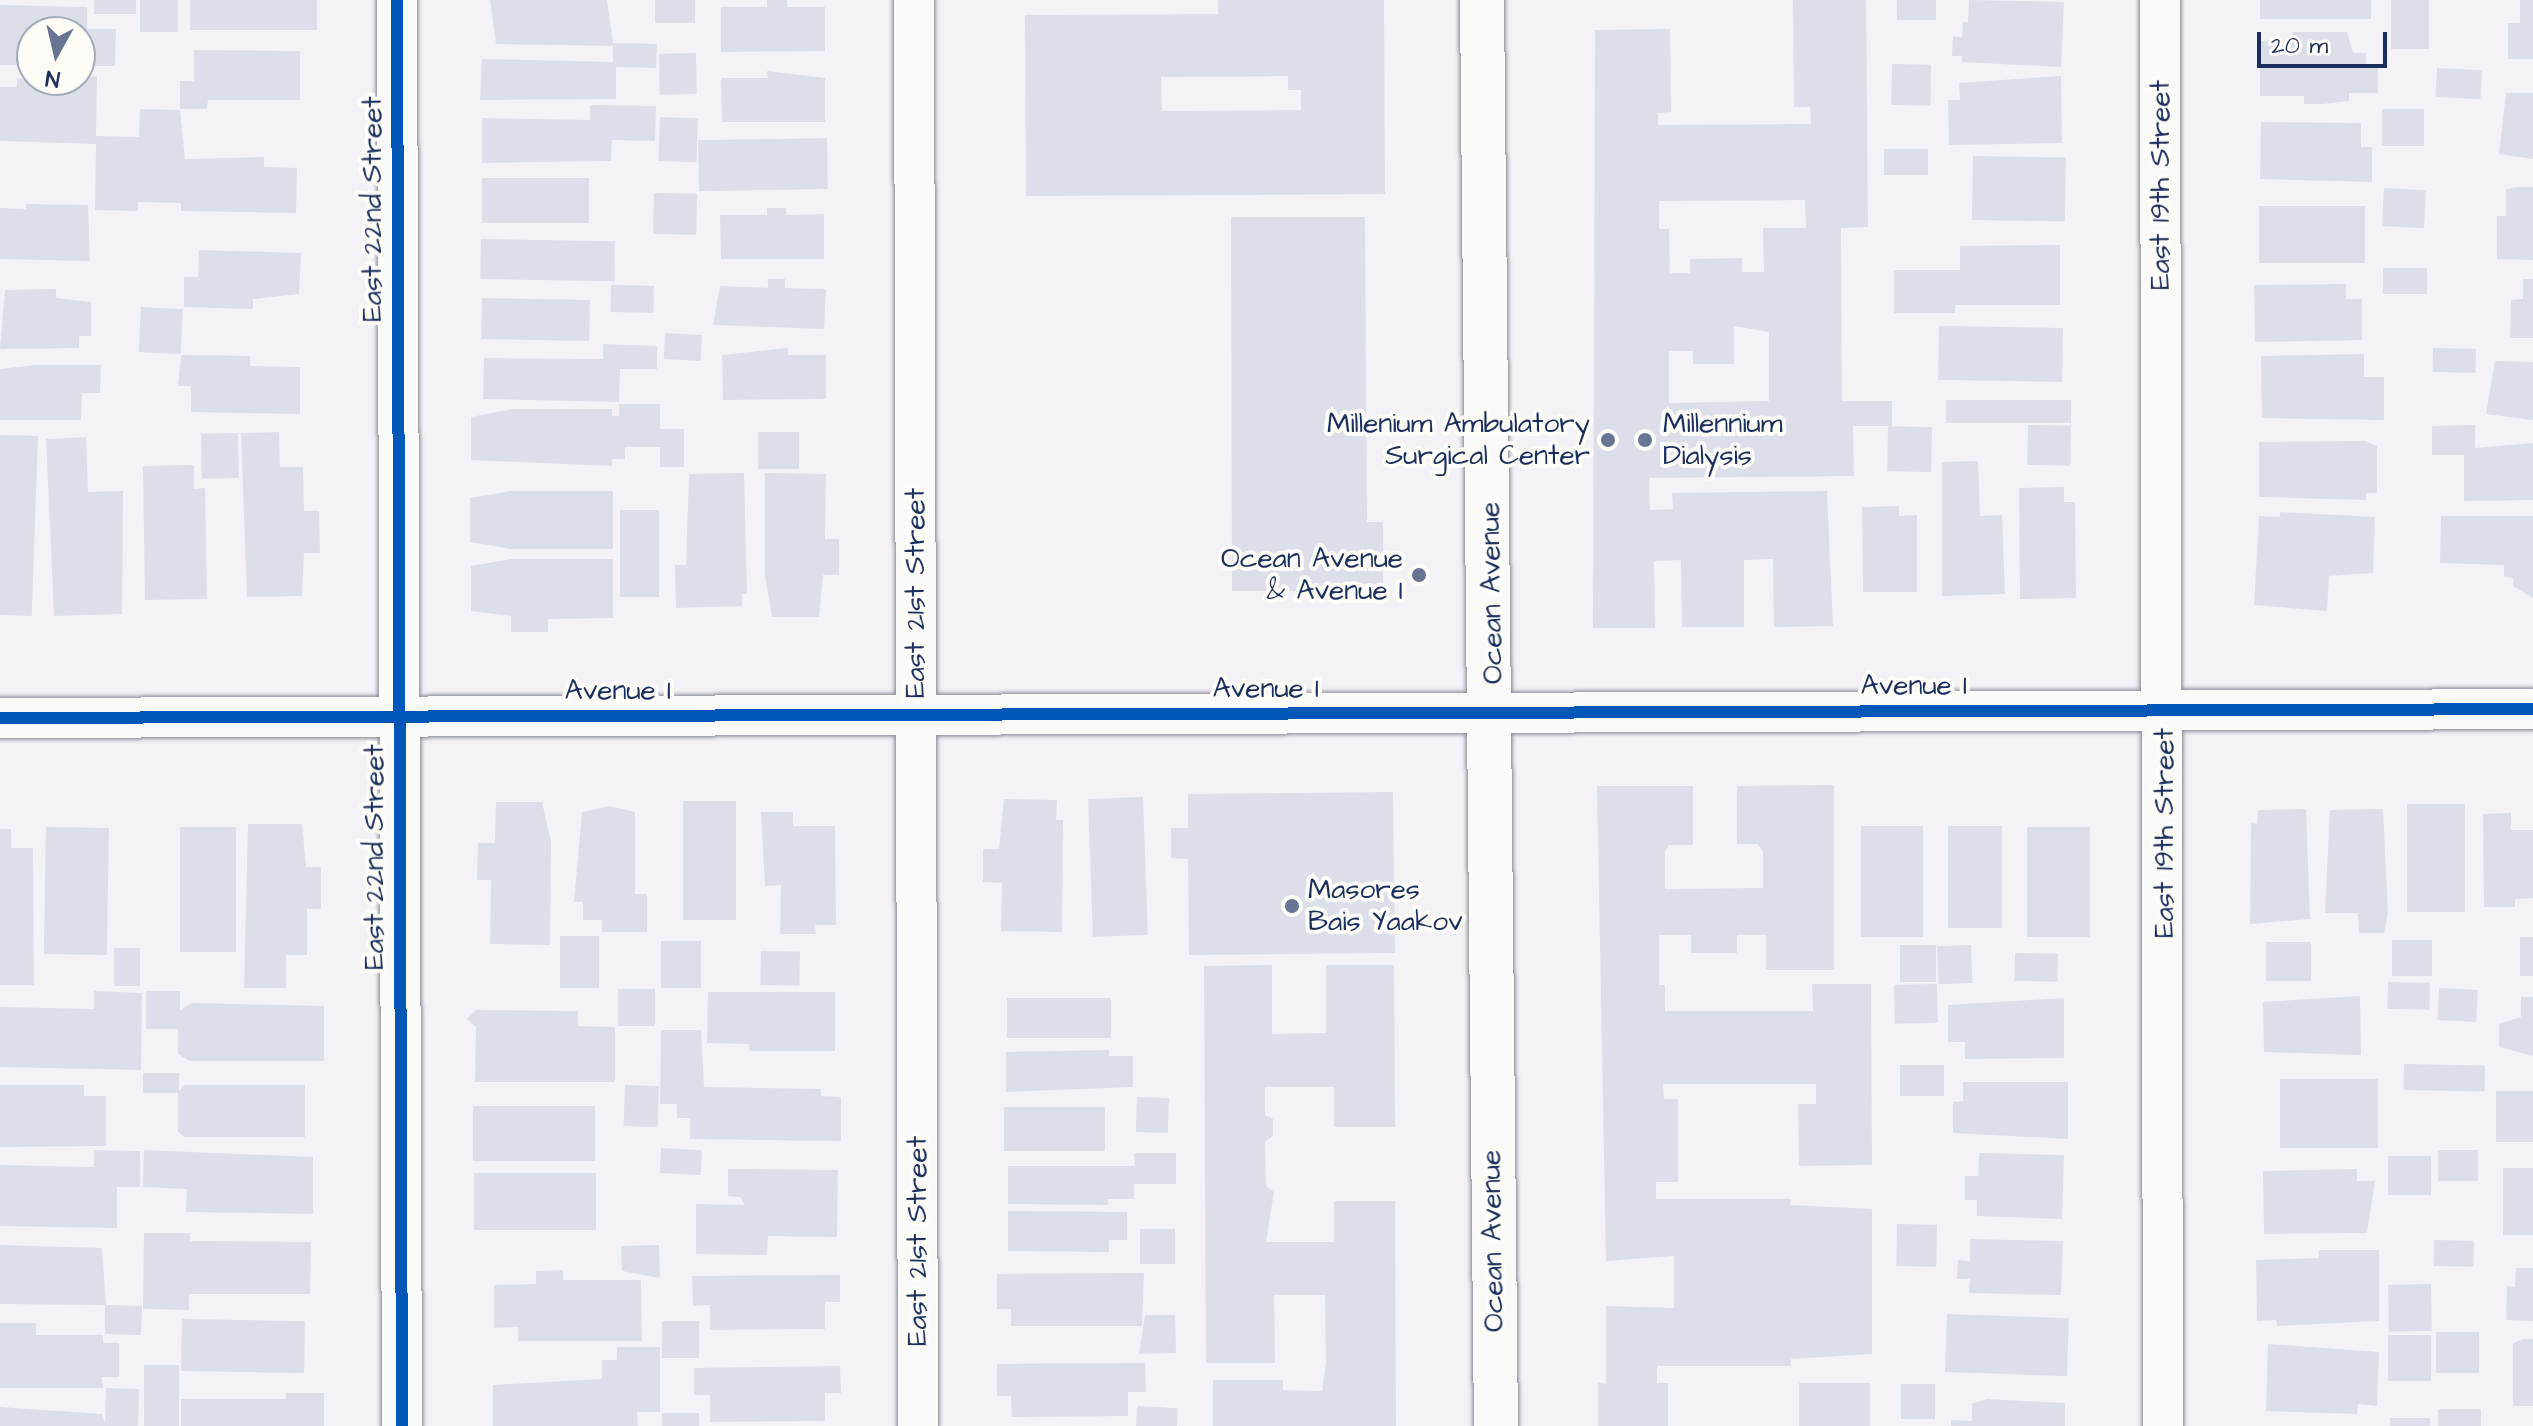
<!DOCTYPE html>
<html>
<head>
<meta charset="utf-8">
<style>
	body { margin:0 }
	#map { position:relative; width:2533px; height:1426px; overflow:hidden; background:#f3f3f7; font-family:"Architects Daughter",sans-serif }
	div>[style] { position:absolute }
	.building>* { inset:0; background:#dcdeea; transform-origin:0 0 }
	.roads { filter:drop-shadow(0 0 2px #888c97) drop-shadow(0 0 2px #888c97) }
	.street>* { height:40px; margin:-20px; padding:0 20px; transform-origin:20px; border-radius:20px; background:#fafaf9 }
	.secondary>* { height:44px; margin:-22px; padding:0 22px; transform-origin:22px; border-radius:22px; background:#fafaf9 }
	.cycleway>* { height:12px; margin:-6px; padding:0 6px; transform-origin:6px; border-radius:6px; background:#0057b8 }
	.dots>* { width:22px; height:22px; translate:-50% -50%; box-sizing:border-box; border:4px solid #fdfcf7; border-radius:50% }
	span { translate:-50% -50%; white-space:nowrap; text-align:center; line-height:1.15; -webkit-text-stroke:8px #fdfcf7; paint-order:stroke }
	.street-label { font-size:28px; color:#1b2f5e }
	.poi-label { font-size:28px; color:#1b2f5e }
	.right { translate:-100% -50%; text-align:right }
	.left { translate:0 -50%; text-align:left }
	.north { position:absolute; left:16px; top:16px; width:80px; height:80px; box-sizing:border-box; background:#fdfcf7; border:2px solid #a3aaba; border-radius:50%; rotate:188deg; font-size:22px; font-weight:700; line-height:32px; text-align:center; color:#1b2f5e }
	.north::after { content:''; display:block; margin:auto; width:28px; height:36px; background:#677494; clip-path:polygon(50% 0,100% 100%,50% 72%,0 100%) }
	.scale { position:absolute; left:2257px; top:32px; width:130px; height:36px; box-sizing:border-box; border:4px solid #1b2f5e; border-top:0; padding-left:10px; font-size:24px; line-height:28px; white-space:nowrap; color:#1b2f5e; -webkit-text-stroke:6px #fdfcf7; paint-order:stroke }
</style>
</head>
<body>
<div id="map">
	<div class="building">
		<div style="left:94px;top:0;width:42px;height:14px"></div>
		<div style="left:140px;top:0;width:38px;height:32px"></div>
		<div style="left:190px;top:0;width:127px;height:30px"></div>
		<div style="clip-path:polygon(490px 0,607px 0,613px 43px,657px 44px,656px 68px,616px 67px,616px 99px,480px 100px,482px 59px,613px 62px,613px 46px,496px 44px)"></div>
		<div style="left:655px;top:0;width:40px;height:23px"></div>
		<div style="clip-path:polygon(767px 0,787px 0,787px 7px,825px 7px,825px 51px,721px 52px,721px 7px,767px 7px)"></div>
		<div style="clip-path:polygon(evenodd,1218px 0,1384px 0,1385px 194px,1026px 196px,1025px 15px,1218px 14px,1218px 0,1288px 76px,1288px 90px,1301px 90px,1301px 110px,1162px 111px,1161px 77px,1288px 76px)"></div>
		<div style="clip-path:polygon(evenodd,1793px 0,1866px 0,1868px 227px,1841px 228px,1842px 401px,1892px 401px,1892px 426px,1853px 426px,1854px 476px,1649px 478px,1650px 510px,1673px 509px,1672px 493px,1827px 491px,1833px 626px,1774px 627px,1773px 559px,1744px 560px,1744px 627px,1682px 627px,1681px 560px,1654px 561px,1655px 628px,1593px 628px,1595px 30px,1670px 29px,1671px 112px,1658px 113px,1658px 125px,1811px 124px,1810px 107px,1794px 107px,1793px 0,1805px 200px,1806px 228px,1763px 228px,1764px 272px,1742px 272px,1742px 258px,1690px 259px,1690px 273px,1670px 273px,1669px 229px,1659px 229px,1659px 201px,1805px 200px,1793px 0,1734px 326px,1769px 332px,1769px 401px,1669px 403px,1669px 351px,1693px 351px,1693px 364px,1734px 364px,1734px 326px)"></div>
		<div style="left:1897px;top:0;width:39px;height:20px"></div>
		<div style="clip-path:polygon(1969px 0,2064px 2px,2061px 67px,1962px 62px,1962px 56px,1952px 56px,1953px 36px,1962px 37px,1963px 22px,1968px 22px)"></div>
		<div style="left:2260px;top:0;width:111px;height:19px"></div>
		<div style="left:2391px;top:0;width:38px;height:49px"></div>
		<div style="clip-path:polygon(2520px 0,2533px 0,2533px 59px,2508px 59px,2508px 23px,2520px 23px)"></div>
		<div style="clip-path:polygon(0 5px,87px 7px,87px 29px,116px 29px,115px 66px,80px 66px,80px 32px,32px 32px,32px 65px,0 65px)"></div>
		<div style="clip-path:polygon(2292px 32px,2347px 32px,2353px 53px,2366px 53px,2366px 64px,2378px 65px,2378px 93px,2349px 93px,2349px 101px,2323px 104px,2304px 104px,2304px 96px,2260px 96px,2260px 41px,2292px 41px)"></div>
		<div style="clip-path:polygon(194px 50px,300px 51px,300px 100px,208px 100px,207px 109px,180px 109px,180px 81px,194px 81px)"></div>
		<div style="left:696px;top:53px;width:41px;height:37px;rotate:89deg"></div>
		<div style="left:1892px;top:64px;width:39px;height:41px;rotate:1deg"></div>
		<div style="left:2437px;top:68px;width:45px;height:29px;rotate:3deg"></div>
		<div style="clip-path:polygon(767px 71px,825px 78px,825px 122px,722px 122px,721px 78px,768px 78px)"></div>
		<div style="clip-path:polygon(97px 76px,96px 136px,139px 137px,140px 109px,180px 110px,185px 159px,264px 157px,264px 167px,297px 168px,296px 213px,181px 211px,181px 203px,138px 202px,138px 211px,95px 210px,96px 144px,0 141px,0 87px,17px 87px,17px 78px,38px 80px,38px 87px,71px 87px,71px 80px)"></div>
		<div style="clip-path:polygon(2061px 76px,2062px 143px,1949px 145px,1948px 100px,1960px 100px,1959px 83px)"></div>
		<div style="clip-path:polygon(2506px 93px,2533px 93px,2533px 159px,2499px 154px)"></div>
		<div style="clip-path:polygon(590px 105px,656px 106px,655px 141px,612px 140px,611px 161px,482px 163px,482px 118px,590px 120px)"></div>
		<div style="left:2382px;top:109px;width:42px;height:37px"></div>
		<div style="left:660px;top:117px;width:38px;height:44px;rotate:2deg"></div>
		<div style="clip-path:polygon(2261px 122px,2361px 123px,2361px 147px,2372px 147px,2372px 182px,2260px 179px)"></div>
		<div style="left:827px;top:138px;width:51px;height:129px;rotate:89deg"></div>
		<div style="left:1884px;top:149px;width:44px;height:26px"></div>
		<div style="left:1973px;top:156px;width:93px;height:64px;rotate:1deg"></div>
		<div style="left:482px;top:178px;width:107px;height:45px"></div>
		<div style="clip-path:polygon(2518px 187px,2533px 187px,2533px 260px,2497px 259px,2497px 216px,2506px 216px,2506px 189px)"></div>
		<div style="left:2384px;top:188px;width:42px;height:38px;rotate:3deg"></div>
		<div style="left:654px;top:193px;width:43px;height:41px;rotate:1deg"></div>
		<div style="clip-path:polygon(26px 204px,88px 205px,90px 261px,0 259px,0 208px,26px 209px)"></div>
		<div style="left:2259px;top:206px;width:106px;height:57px"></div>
		<div style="clip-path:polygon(767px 208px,786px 208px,786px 215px,824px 214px,824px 259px,721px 259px,720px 215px,767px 215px)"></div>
		<div style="clip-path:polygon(1231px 217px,1365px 217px,1367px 522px,1383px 522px,1383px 591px,1232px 591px)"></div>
		<div style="left:481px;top:239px;width:134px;height:40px;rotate:1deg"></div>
		<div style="clip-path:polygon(2060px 245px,2060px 305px,1955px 305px,1955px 313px,1894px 313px,1894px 270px,1960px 270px,1960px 246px)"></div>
		<div style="clip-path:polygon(199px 250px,301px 253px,299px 294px,253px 299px,253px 309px,184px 307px,184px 277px,198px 277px)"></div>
		<div style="left:2383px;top:268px;width:44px;height:26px"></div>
		<div style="clip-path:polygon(768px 279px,785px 279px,785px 288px,826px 289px,824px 329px,713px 325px,720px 286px,768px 288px)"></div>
		<div style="clip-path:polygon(2523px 279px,2533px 279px,2533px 338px,2510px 338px,2511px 300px,2523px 299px)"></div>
		<div style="clip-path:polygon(2346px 284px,2346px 299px,2362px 299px,2362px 340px,2255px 342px,2254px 285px)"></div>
		<div style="left:611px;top:285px;width:43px;height:27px;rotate:1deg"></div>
		<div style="clip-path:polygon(56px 289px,56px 298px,91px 302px,91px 336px,79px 336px,79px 348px,0 349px,5px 290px)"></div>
		<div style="left:482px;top:298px;width:108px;height:41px;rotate:1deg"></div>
		<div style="left:141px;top:307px;width:42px;height:45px;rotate:3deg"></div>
		<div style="left:2063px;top:328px;width:54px;height:124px;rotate:91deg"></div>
		<div style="left:665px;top:333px;width:37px;height:26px;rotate:3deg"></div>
		<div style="clip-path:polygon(603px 344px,657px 346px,657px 369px,620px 369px,619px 402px,483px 399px,484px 358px,603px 359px)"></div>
		<div style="clip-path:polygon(788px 348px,788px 355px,826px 355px,826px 399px,723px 400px,722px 355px)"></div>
		<div style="left:2433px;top:348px;width:43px;height:24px;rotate:1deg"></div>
		<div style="clip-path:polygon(2364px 354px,2364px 377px,2384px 377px,2384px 420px,2262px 418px,2261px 356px)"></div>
		<div style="clip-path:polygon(181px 355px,250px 356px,250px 366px,300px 367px,300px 414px,191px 412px,191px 386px,178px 386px)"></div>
		<div style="clip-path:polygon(2495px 361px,2533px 362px,2533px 420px,2486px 414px)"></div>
		<div style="clip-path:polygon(36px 365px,101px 365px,100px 393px,82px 393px,81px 420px,0 420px,0 369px)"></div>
		<div style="left:2071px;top:400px;width:23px;height:125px;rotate:90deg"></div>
		<div style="clip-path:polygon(619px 404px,660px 404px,660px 429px,684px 429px,684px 467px,660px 467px,660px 447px,625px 447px,625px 459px,612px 459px,612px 466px,471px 460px,471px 417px,512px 409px,612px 409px,612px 416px,619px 416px)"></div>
		<div style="left:2028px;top:425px;width:43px;height:40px;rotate:1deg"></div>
		<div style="clip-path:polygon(2475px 425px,2475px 448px,2533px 443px,2533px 500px,2464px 501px,2464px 455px,2432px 455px,2432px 426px)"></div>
		<div style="left:1932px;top:427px;width:45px;height:44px;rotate:91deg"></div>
		<div style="clip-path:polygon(279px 432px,280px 467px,303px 467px,304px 511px,319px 511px,320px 553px,304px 553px,302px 596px,247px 597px,241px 433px)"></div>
		<div style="left:758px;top:432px;width:41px;height:37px"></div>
		<div style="left:238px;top:433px;width:45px;height:37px;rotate:89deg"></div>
		<div style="left:38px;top:436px;width:180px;height:38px;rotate:92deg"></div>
		<div style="clip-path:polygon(86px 437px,88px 492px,123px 491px,122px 614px,54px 616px,46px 439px)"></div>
		<div style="clip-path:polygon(2365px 441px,2377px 446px,2377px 493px,2366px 493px,2366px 500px,2259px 497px,2259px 442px)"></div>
		<div style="clip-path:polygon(1978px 461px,1980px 516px,2002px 515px,2005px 594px,1942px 596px,1942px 462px)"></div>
		<div style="clip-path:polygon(194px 465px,194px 489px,205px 488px,207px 599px,145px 600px,143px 466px)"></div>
		<div style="clip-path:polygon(744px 473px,747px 594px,742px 594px,742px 606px,676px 608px,675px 565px,686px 565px,689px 474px)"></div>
		<div style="clip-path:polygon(765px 473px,826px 474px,825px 539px,839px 539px,839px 575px,823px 575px,819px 617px,772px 617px,765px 576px)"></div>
		<div style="clip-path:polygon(2064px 487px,2064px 502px,2075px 502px,2076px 598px,2020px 599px,2019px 488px)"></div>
		<div style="clip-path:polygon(511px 491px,613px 491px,613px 549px,511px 549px,470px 542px,470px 498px)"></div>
		<div style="clip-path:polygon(1899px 506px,1899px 516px,1917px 515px,1917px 592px,1863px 592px,1862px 507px)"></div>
		<div style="left:620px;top:510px;width:39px;height:87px"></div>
		<div style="clip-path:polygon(2280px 512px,2375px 517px,2373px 573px,2329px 576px,2327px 611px,2254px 605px,2259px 516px,2280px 517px)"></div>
		<div style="clip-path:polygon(2441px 516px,2533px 516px,2533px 598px,2513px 586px,2513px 578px,2504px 577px,2504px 565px,2440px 563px)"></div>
		<div style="clip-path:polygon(511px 559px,613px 559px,613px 618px,548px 619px,548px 632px,511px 632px,511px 616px,471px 611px,471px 566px)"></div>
		<div style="clip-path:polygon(1834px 785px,1834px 970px,1766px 970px,1766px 935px,1737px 935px,1737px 953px,1691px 953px,1691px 935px,1659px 935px,1659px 985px,1665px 985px,1665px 1011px,1813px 1011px,1812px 984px,1871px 984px,1872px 1165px,1799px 1166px,1798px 1104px,1816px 1104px,1816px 1084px,1663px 1084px,1664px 1099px,1678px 1099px,1678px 1182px,1656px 1182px,1656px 1199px,1791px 1199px,1790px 1205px,1872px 1209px,1872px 1354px,1791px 1359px,1791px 1366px,1657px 1366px,1657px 1383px,1668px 1383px,1668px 1426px,1598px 1426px,1598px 1383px,1606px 1384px,1606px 1306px,1674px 1308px,1674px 1256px,1606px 1261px,1597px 786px,1693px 786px,1693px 845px,1669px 845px,1665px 851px,1665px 889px,1763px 888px,1763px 851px,1758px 844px,1737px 844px,1737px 786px)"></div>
		<div style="clip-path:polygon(1393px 792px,1395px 953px,1189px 955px,1188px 859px,1171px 858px,1171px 828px,1188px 828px,1188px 794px)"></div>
		<div style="left:1143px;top:797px;width:138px;height:55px;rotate:88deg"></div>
		<div style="clip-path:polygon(1004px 799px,1057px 800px,1056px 820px,1063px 820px,1062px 932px,1001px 931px,1002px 883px,983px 882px,983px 849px,999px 849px)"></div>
		<div style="left:683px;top:801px;width:53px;height:119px"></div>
		<div style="clip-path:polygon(496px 802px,542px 802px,551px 842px,550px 945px,490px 944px,491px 880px,477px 880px,478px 843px,495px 843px)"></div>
		<div style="left:2407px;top:804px;width:58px;height:108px"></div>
		<div style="clip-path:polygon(610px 806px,635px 812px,635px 894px,647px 894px,647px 932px,602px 932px,602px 920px,583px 920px,583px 902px,574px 902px,582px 812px)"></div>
		<div style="clip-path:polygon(2306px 809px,2310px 919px,2250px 924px,2251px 823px,2257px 824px,2258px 810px)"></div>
		<div style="clip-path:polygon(2383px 809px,2388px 913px,2384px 933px,2359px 933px,2358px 913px,2325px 913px,2330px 810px)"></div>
		<div style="clip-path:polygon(761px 812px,793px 812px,793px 826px,835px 826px,836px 925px,815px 925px,816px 934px,780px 934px,781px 885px,765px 886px)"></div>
		<div style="clip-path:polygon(2511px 813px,2511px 830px,2533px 830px,2533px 898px,2515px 899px,2515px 907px,2484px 907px,2483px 814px)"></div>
		<div style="clip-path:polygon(248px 824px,302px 824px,306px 867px,321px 867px,321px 909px,307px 909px,307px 955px,286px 955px,286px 988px,244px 988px)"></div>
		<div style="left:1861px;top:826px;width:62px;height:111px"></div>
		<div style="left:1948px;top:826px;width:54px;height:102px"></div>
		<div style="left:46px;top:827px;width:63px;height:127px;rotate:1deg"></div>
		<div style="left:180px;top:827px;width:56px;height:125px"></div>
		<div style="left:2027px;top:827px;width:63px;height:110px"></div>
		<div style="clip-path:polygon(0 829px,11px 829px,11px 848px,33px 848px,34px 985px,0 985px)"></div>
		<div style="left:560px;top:936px;width:39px;height:52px"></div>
		<div style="left:2520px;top:937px;width:13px;height:39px"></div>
		<div style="left:2392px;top:940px;width:40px;height:36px"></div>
		<div style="left:661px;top:941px;width:40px;height:47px"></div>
		<div style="left:2266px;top:942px;width:45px;height:39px"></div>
		<div style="left:1900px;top:945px;width:36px;height:37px"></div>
		<div style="left:1971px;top:945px;width:38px;height:34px;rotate:88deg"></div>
		<div style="left:114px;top:948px;width:26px;height:38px"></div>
		<div style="left:761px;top:951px;width:39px;height:34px;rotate:1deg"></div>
		<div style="left:2015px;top:953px;width:43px;height:28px;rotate:1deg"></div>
		<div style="clip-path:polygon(1272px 965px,1272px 1034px,1326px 1033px,1326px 965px,1394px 965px,1395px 1127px,1334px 1127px,1334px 1087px,1265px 1087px,1265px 1115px,1273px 1119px,1273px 1136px,1265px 1142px,1266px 1186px,1274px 1192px,1266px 1242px,1334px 1242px,1334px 1201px,1395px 1201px,1396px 1426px,1213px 1426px,1213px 1380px,1283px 1380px,1283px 1390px,1322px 1391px,1326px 1363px,1325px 1295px,1274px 1295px,1275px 1363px,1206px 1363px,1204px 966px)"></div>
		<div style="left:2388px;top:982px;width:42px;height:27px;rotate:1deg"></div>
		<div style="left:1937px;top:984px;width:39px;height:43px;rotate:89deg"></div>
		<div style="left:2439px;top:988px;width:39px;height:32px;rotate:3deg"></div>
		<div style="left:655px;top:989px;width:37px;height:37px;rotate:90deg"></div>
		<div style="clip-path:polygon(94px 991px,142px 993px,141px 1070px,0 1067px,0 1007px,94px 1009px)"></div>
		<div style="clip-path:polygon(146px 991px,180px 991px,180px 1010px,192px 1003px,324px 1006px,324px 1061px,190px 1061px,178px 1054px,178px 1029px,146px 1029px)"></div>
		<div style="clip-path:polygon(708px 992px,835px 992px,835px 1051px,750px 1051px,749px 1044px,707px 1043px)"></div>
		<div style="clip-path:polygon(2360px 996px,2361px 1055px,2264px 1052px,2263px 1002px)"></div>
		<div style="clip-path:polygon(2521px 997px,2533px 997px,2533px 1056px,2499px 1047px,2499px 1024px,2521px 1017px)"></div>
		<div style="left:1111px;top:998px;width:40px;height:104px;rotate:90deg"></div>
		<div style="clip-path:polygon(2064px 998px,2064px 1058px,1965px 1059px,1965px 1042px,1948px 1042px,1948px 1005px)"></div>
		<div style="clip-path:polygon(476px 1010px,578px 1011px,578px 1026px,615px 1027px,615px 1082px,475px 1082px,476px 1027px,467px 1019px)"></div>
		<div style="clip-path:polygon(661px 1030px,701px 1030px,704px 1087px,821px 1089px,821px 1096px,841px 1097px,841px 1141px,690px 1139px,690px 1118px,677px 1118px,677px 1104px,660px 1104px)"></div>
		<div style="clip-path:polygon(1109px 1050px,1109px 1056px,1133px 1056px,1133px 1087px,1006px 1092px,1006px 1052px)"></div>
		<div style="left:2404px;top:1064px;width:81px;height:26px;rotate:1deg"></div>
		<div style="left:1900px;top:1065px;width:44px;height:31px"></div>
		<div style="left:143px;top:1073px;width:36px;height:20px"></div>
		<div style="left:2280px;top:1079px;width:98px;height:69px"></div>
		<div style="clip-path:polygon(1963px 1082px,2068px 1082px,2068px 1139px,1953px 1133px,1953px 1102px,1963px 1101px)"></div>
		<div style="clip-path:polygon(0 1085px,84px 1085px,84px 1096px,106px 1096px,106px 1146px,0 1147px)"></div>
		<div style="clip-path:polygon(185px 1085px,305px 1085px,305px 1137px,185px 1137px,178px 1132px,178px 1092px)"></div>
		<div style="left:625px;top:1085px;width:34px;height:41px;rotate:2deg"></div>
		<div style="left:2496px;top:1091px;width:37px;height:51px"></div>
		<div style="left:1137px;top:1097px;width:32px;height:35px;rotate:2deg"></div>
		<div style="left:473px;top:1106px;width:122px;height:55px"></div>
		<div style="left:1105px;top:1107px;width:44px;height:101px;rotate:90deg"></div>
		<div style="left:661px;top:1148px;width:41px;height:25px;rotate:3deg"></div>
		<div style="clip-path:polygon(94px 1150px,140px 1151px,140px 1187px,117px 1187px,117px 1228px,0 1226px,0 1165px,94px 1167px)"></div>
		<div style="clip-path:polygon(144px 1150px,313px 1157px,313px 1214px,186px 1212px,187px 1189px,143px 1187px)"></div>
		<div style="left:2438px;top:1150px;width:40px;height:31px"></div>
		<div style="clip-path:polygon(1134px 1153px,1176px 1153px,1176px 1184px,1134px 1184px,1134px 1199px,1108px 1199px,1108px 1205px,1008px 1204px,1008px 1166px,1135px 1166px)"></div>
		<div style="clip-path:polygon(1979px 1153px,2064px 1155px,2062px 1219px,1977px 1216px,1977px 1200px,1965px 1200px,1965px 1176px,1978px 1176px)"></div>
		<div style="left:2388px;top:1156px;width:43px;height:39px"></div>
		<div style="left:2503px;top:1168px;width:30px;height:67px"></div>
		<div style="clip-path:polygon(728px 1169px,838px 1170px,837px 1237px,768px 1236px,767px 1255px,696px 1254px,696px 1204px,745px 1205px,740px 1197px,728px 1196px)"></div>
		<div style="clip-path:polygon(2357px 1169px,2357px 1181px,2375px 1181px,2367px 1233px,2264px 1234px,2263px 1171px)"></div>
		<div style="left:474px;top:1173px;width:122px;height:57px"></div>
		<div style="clip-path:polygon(1008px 1211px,1127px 1212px,1127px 1240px,1109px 1240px,1109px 1252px,1008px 1251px)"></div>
		<div style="left:1897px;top:1224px;width:40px;height:42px;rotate:1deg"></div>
		<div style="left:1140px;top:1229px;width:35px;height:35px"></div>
		<div style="clip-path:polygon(144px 1233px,190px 1233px,190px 1241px,311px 1242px,310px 1294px,189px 1294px,189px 1310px,143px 1309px)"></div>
		<div style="clip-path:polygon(1970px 1239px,2063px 1241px,2061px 1295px,1969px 1293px,1970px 1279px,1957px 1279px,1958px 1260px,1970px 1261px)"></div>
		<div style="left:2434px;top:1240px;width:40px;height:26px;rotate:1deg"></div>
		<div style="clip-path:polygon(0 1245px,102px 1248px,106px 1305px,142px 1306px,141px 1335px,105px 1334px,105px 1305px,0 1304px)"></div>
		<div style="clip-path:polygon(659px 1245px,660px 1278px,622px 1271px,621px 1246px)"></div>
		<div style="clip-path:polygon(2319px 1250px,2379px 1250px,2379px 1321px,2277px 1326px,2276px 1320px,2257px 1321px,2256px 1260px,2319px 1258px)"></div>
		<div style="clip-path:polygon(2516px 1268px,2533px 1268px,2533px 1321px,2506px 1320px,2507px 1286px,2515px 1287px)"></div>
		<div style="clip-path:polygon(563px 1270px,563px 1280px,641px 1280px,642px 1341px,518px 1341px,518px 1327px,494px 1328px,494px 1285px,536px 1284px,536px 1271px)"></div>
		<div style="clip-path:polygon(1144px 1273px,1142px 1326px,1011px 1326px,1011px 1309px,997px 1309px,997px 1274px)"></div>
		<div style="clip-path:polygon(840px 1275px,840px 1302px,825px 1302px,825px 1329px,710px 1330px,710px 1305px,693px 1306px,692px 1276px)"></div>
		<div style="left:2431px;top:1284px;width:47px;height:43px;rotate:89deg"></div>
		<div style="left:1947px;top:1314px;width:122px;height:58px;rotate:2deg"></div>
		<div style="clip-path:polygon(1145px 1315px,1175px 1315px,1176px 1353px,1139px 1354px)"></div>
		<div style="left:182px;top:1319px;width:123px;height:52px;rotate:1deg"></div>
		<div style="left:662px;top:1321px;width:37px;height:37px"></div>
		<div style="clip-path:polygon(0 1323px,36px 1323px,36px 1335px,103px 1335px,103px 1343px,119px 1343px,119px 1377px,102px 1377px,103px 1388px,0 1388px)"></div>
		<div style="left:2436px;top:1332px;width:43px;height:41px"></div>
		<div style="left:2388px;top:1335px;width:43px;height:46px"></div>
		<div style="clip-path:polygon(2523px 1339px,2533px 1339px,2533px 1406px,2513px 1406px,2513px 1343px)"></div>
		<div style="clip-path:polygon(2268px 1344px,2379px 1352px,2377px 1406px,2358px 1404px,2357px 1414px,2266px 1411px)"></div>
		<div style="clip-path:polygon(617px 1347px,660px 1347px,660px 1412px,637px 1412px,638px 1426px,493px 1426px,493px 1385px,602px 1379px,602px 1360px,617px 1360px)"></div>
		<div style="clip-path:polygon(1145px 1363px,1146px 1392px,1128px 1392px,1128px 1416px,1012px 1417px,1011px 1396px,997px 1396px,997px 1364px)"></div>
		<div style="left:144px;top:1365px;width:35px;height:61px"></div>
		<div style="clip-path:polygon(840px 1366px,841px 1393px,825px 1393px,825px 1421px,710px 1422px,710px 1395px,694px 1395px,694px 1368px)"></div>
		<div style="left:1799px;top:1383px;width:71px;height:43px"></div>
		<div style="left:1901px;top:1384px;width:34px;height:35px"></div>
		<div style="clip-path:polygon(106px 1388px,139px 1389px,138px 1426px,0 1426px,0 1407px,102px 1414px,105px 1423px)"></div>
		<div style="clip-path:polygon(286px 1393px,324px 1393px,324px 1426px,181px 1426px,181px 1399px,286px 1399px)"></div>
		<div style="clip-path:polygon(1987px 1399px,2065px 1403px,2065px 1426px,1951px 1426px,1951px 1420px,1972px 1421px,1972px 1404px)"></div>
		<div style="left:1137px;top:1406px;width:41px;height:20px;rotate:3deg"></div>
		<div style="left:2438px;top:1409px;width:43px;height:17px"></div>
		<div style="left:699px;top:1413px;width:13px;height:37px;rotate:90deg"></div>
		<div style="left:2390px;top:1418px;width:40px;height:8px"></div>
	</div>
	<div class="roads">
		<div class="street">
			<div style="left:397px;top:0;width:1426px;rotate:89.8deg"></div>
			<div style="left:914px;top:0;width:1426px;rotate:89.84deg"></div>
			<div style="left:2160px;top:0;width:1426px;rotate:89.88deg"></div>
			<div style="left:0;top:718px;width:2533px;rotate:-0.2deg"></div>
		</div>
		<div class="secondary">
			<div style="left:1482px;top:0;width:1426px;rotate:89.44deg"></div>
		</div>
	</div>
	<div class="cycleway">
		<div style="left:397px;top:0;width:1426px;rotate:89.8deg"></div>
		<div style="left:0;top:718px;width:2533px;rotate:-0.2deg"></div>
	</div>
	<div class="dots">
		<div style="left:1608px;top:440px;background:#677494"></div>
		<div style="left:1645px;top:440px;background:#677494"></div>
		<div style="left:1419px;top:575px;background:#677494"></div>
		<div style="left:1292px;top:906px;background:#677494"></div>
	</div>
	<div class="street-label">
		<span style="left:2161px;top:185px;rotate:-90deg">East 19th Street</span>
		<span style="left:373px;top:209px;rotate:-90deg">East 22nd Street</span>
		<span style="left:916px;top:593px;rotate:-90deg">East 21st Street</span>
		<span style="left:1492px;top:593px;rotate:-91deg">Ocean Avenue</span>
		<span style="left:1914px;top:686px">Avenue I</span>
		<span style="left:1266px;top:689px">Avenue I</span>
		<span style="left:618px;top:691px">Avenue I</span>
		<span style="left:2165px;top:833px;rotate:-90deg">East 19th Street</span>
		<span style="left:375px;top:857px;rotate:-90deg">East 22nd Street</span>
		<span style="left:918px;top:1241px;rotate:-90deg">East 21st Street</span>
		<span style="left:1493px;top:1241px;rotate:-91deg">Ocean Avenue</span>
	</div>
	<div class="poi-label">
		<span class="right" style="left:1590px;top:440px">Millenium Ambulatory<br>Surgical Center</span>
		<span class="left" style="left:1663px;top:440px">Millennium<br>Dialysis</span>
		<span class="right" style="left:1403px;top:575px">Ocean Avenue<br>&amp; Avenue I</span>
		<span class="left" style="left:1308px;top:906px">Masores<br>Bais Yaakov</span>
	</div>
	<div class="north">N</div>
	<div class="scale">20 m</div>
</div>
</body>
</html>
